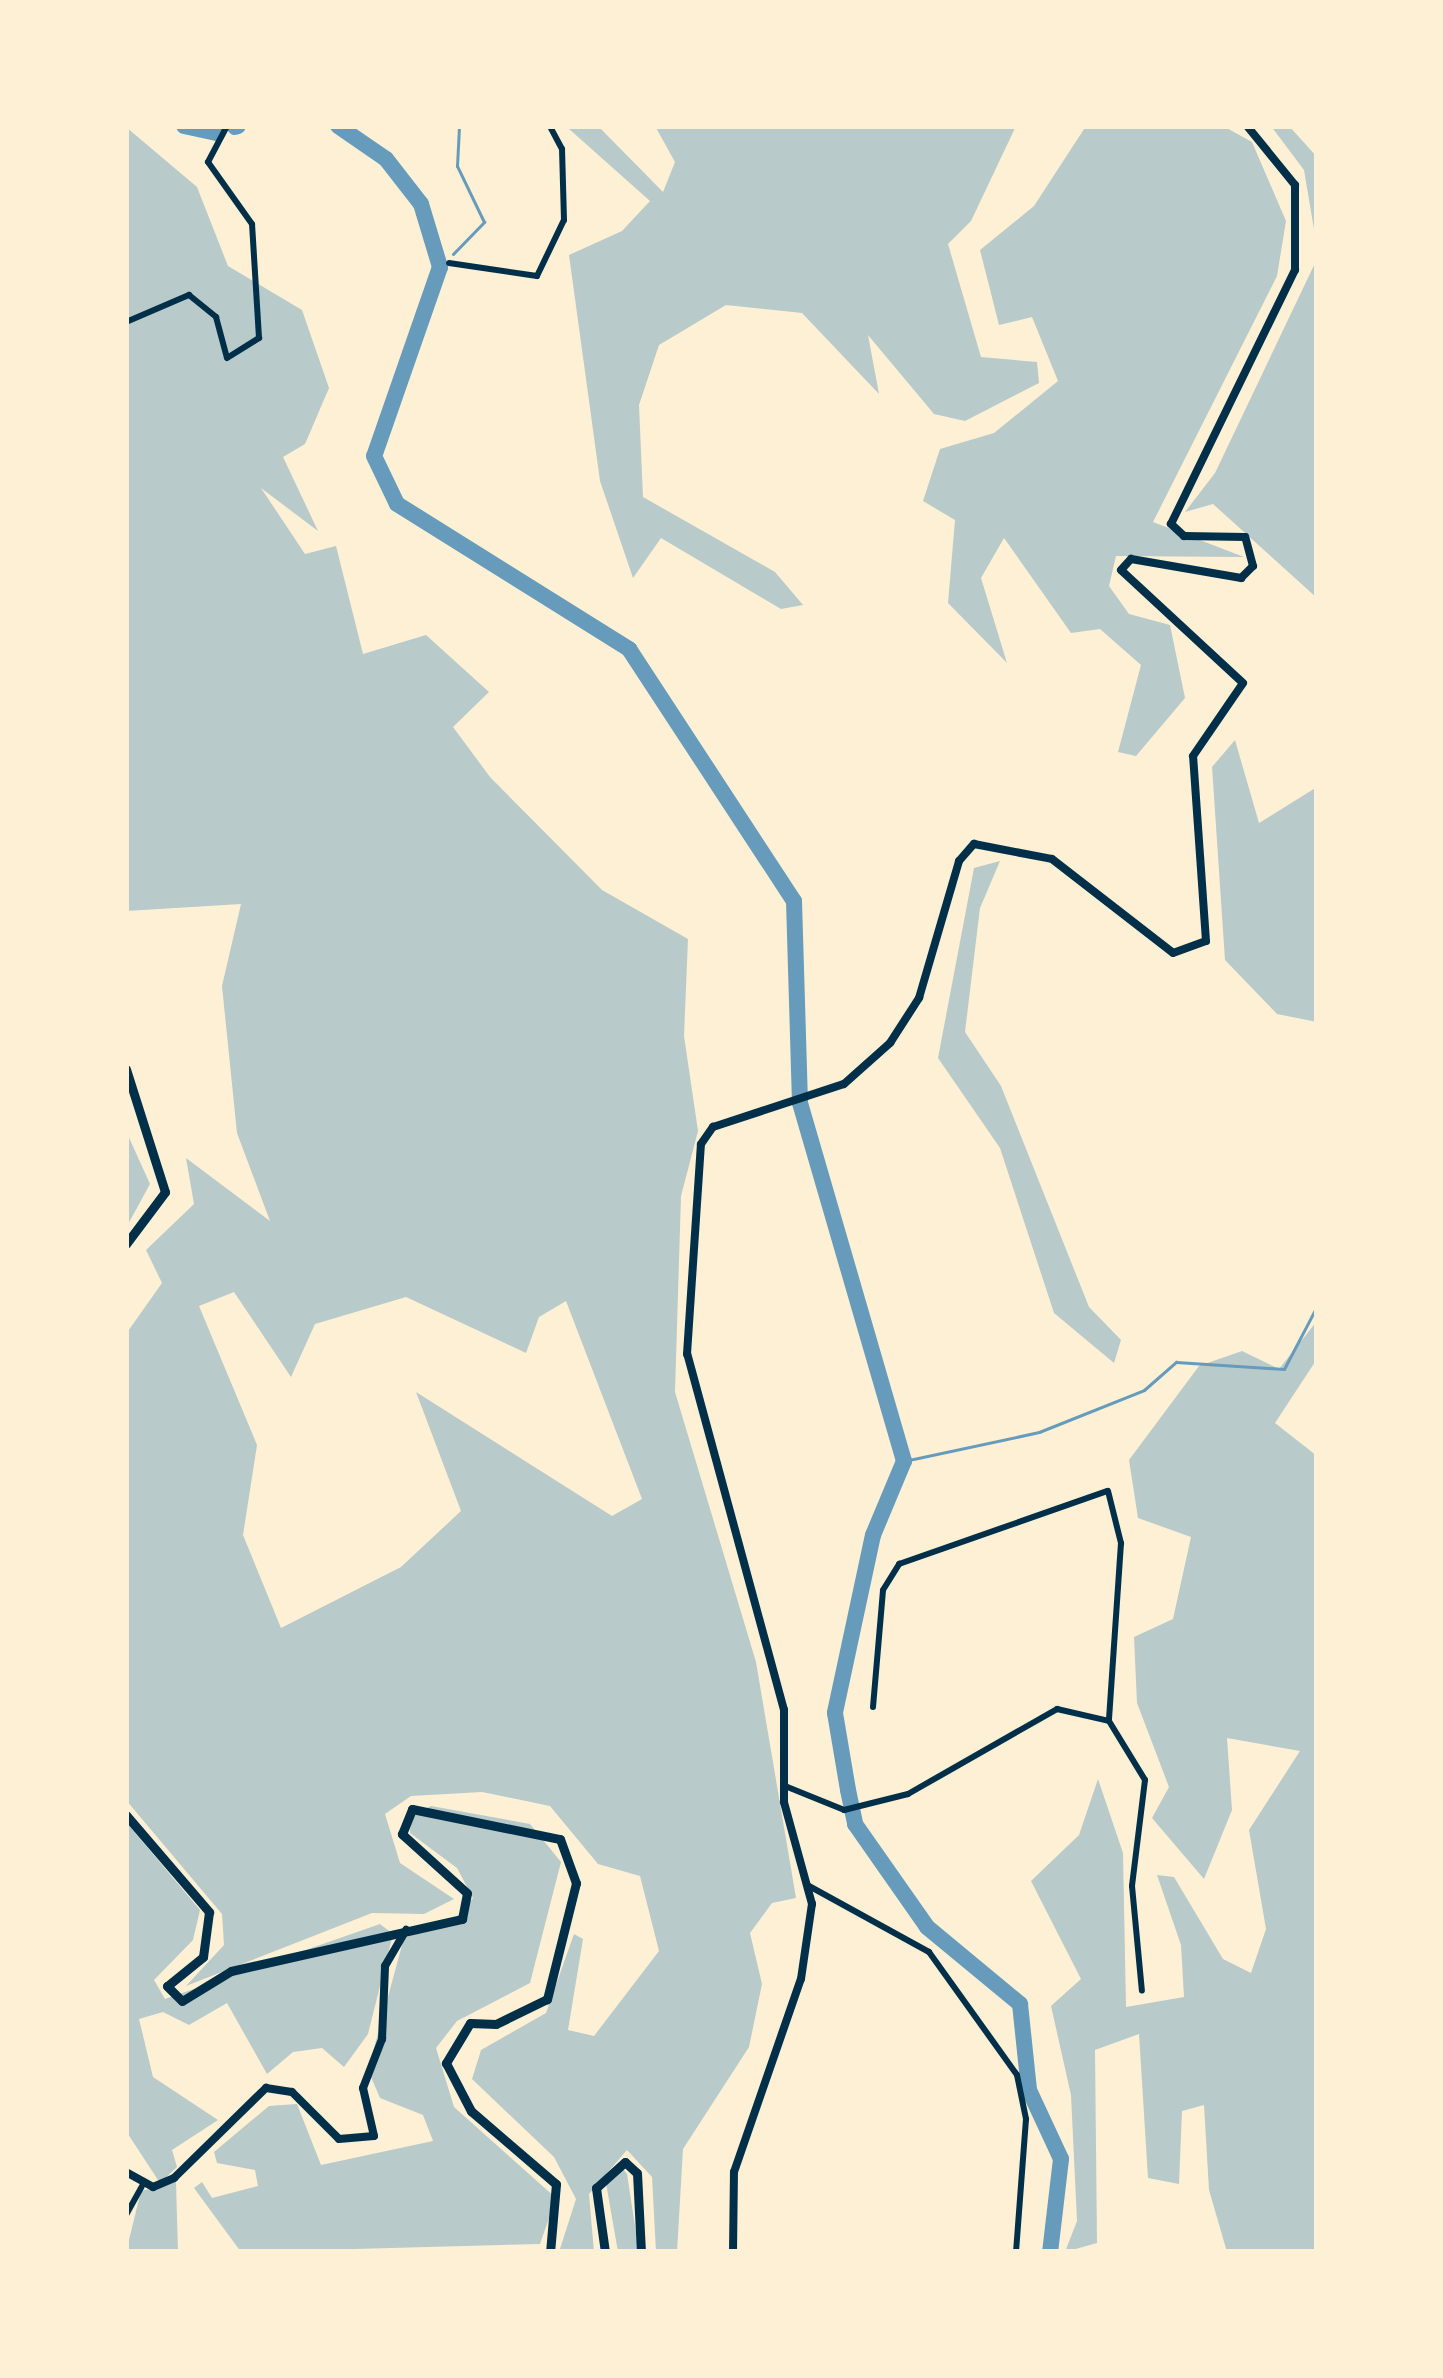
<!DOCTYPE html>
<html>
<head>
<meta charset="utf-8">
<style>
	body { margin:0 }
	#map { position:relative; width:1443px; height:2378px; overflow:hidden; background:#fdf0d5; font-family:Karla,sans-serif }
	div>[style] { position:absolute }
	.green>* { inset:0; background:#b9caca }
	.stream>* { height:3px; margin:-1.5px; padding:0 1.5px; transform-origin:1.5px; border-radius:1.5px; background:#669bbc }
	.river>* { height:16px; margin:-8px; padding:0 8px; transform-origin:8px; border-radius:8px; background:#669bbc }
	.minor>* { height:6px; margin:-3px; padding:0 3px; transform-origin:3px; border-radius:3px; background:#003049 }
	.tertiary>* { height:8px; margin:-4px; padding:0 4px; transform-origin:4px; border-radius:4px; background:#003049 }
	.secondary>* { height:9px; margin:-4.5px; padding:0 4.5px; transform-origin:4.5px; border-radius:4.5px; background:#003049 }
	span { translate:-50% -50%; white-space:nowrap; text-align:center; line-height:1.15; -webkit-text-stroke:9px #fdf0d5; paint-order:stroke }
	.frame { position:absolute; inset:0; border:129px solid #fdf0d5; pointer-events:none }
</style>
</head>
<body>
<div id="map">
	<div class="green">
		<div style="clip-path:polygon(598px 126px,663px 192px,675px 162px,655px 126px,1016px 126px,971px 221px,948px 244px,981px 357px,1037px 362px,1039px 383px,965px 421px,934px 414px,868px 335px,879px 394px,802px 313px,726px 305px,659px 345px,639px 405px,643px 497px,775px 572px,803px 605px,781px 609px,661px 538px,633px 578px,600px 481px,569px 255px,622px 231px,650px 201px,568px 128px)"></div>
		<div style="clip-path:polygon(1086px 126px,1223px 126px,1252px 142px,1286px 221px,1277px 276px,1153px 522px,1244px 557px,1116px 556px,1109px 586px,1129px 614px,1170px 625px,1185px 698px,1136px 756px,1118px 752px,1141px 665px,1100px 629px,1071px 633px,1004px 538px,981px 578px,1007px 663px,948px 603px,955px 520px,923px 501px,940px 449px,994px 433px,1058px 381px,1032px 317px,999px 325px,980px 250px,1034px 206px)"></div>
		<div style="clip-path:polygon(1271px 126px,1289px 126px,1317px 157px,1317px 247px,1304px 170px)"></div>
		<div style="clip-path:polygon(evenodd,126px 127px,197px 187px,228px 266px,302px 310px,329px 388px,305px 444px,283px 457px,318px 531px,261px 488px,305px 554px,336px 546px,363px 654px,426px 635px,489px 692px,453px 727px,490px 777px,602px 890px,688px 939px,684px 1036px,698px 1131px,681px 1196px,675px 1392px,756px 1662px,796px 1898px,772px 1903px,750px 1933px,762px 1984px,749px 2047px,683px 2149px,677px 2252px,656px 2252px,652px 2177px,627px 2150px,589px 2194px,594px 2252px,559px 2252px,576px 2199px,554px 2157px,472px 2079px,481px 2050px,546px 2013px,574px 1934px,583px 1939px,568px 2030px,594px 2036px,659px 1951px,640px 1876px,598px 1864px,550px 1806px,482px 1792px,411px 1796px,385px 1814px,400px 1863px,454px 1899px,424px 1914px,372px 1913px,186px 1986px,224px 1945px,222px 1914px,126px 1800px,126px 1334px,162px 1283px,146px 1250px,194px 1204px,186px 1158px,270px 1221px,237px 1133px,222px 986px,241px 904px,126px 911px,126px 127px,234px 1292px,291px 1377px,315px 1324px,406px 1297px,526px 1353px,539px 1317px,566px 1301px,642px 1499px,612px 1516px,416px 1392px,461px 1511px,401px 1567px,281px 1628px,243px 1535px,257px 1445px,199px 1306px,234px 1292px)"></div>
		<div style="clip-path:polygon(1317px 259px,1317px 598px,1213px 504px,1185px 512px,1215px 473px)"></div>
		<div style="clip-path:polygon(1235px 740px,1259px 823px,1317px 787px,1317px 1022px,1277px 1014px,1225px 960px,1212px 767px)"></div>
		<div style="clip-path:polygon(1000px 861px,980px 908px,965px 1032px,1001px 1086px,1089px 1307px,1121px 1340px,1114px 1363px,1054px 1313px,1000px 1148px,938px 1058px,974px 868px)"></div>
		<div style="clip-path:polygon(126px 1131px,150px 1184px,126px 1228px)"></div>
		<div style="clip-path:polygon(1317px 1321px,1317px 1359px,1275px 1423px,1317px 1456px,1317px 2252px,1227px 2252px,1209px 2190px,1204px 2105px,1182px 2111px,1179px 2184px,1148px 2178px,1139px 2034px,1095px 2050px,1097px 2243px,1065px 2252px,1077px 2221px,1071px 2095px,1051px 2006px,1081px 1979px,1031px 1881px,1079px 1835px,1098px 1779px,1123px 1853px,1126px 2007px,1184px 1997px,1181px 1945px,1157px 1875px,1174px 1877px,1223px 1959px,1251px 1973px,1266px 1929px,1249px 1830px,1300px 1751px,1227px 1738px,1232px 1810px,1204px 1879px,1152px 1818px,1169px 1787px,1137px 1703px,1134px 1637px,1173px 1619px,1191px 1537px,1138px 1518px,1129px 1460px,1199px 1366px,1242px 1351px,1279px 1369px)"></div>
		<div style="clip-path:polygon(431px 1806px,530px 1824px,561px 1862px,530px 1983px,457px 2021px,436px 2048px,454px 2107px,556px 2198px,540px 2244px,241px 2252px,194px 2188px,202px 2182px,212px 2198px,258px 2186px,255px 2170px,217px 2163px,214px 2152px,269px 2106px,297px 2104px,321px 2165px,433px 2141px,423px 2115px,380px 2098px,368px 2070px,404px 1938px,455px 1919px,473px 1898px,457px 1868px,410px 1833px,411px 1816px)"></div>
		<div style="clip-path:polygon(126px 1822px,200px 1910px,193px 1940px,154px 1980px,165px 1999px,380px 1924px,393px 1934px,368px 2034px,344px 2067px,322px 2048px,293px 2052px,267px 2074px,227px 2003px,189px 2025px,163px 2012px,139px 2019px,153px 2077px,218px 2120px,172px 2150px,177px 2167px,160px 2183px,126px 2131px)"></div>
		<div style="clip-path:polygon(623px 2169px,627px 2174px,639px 2252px,618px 2252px,606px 2183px)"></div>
		<div style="clip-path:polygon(176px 2182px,178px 2252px,126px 2252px,141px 2191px)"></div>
	</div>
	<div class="stream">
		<div style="left:453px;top:254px;width:45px;rotate:-45.9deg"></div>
		<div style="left:484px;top:222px;width:62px;rotate:-115.7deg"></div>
		<div style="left:457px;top:166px;width:40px;rotate:-87.1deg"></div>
		<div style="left:440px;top:267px;width:2px;rotate:-63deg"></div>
		<div style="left:904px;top:1461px;width:138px;rotate:-12.1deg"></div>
		<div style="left:1039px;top:1432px;width:113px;rotate:-21.8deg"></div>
		<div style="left:1144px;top:1390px;width:43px;rotate:-41.2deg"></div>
		<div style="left:1176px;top:1362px;width:108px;rotate:3.7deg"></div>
		<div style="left:1284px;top:1369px;width:71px;rotate:-62.4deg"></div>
	</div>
	<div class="river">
		<div style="left:184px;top:126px;width:33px;rotate:12deg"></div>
		<div style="left:338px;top:126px;width:58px;rotate:34.5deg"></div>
		<div style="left:386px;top:159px;width:57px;rotate:52.1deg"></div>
		<div style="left:421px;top:204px;width:66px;rotate:73.2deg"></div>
		<div style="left:440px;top:267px;width:200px;rotate:109.2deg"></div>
		<div style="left:374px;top:456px;width:53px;rotate:64.4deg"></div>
		<div style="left:397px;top:504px;width:274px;rotate:32deg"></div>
		<div style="left:629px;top:649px;width:301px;rotate:56.8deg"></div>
		<div style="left:794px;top:901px;width:202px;rotate:88.3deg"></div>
		<div style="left:800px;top:1103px;width:373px;rotate:73.8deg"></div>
		<div style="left:904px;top:1461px;width:80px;rotate:112.7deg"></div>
		<div style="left:873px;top:1535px;width:182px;rotate:102.1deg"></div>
		<div style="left:835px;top:1713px;width:78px;rotate:80.4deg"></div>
		<div style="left:848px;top:1790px;width:35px;rotate:78deg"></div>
		<div style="left:855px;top:1824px;width:126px;rotate:55deg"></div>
		<div style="left:927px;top:1927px;width:121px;rotate:39.6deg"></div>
		<div style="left:1020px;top:2004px;width:86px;rotate:84deg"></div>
		<div style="left:1029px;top:2090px;width:76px;rotate:65.1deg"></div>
		<div style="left:1061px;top:2159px;width:94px;rotate:96.7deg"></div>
		<div style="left:235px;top:127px;width:3px;rotate:-18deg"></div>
	</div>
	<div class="minor">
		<div style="left:449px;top:263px;width:89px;rotate:8.4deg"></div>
		<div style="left:537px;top:276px;width:62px;rotate:-64.3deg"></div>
		<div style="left:564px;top:220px;width:71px;rotate:-91.6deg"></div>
		<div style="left:562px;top:149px;width:26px;rotate:-118deg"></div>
		<div style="left:126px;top:322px;width:69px;rotate:-23.2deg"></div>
		<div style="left:189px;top:295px;width:35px;rotate:39deg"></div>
		<div style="left:216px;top:317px;width:42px;rotate:75deg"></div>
		<div style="left:227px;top:358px;width:38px;rotate:-32deg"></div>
		<div style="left:259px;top:338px;width:114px;rotate:-93.5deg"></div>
		<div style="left:252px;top:224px;width:76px;rotate:-125.4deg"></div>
		<div style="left:208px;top:162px;width:41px;rotate:-62.2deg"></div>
		<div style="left:873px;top:1707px;width:117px;rotate:-85.1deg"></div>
		<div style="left:883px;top:1590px;width:31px;rotate:-58deg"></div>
		<div style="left:899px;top:1564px;width:221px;rotate:-19.3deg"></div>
		<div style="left:1108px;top:1491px;width:54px;rotate:76deg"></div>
		<div style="left:1121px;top:1543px;width:178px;rotate:93.9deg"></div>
		<div style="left:1109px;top:1721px;width:69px;rotate:58.6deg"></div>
		<div style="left:1145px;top:1780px;width:107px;rotate:97deg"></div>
		<div style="left:1132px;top:1886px;width:105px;rotate:84.6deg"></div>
		<div style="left:785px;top:1786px;width:64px;rotate:22.1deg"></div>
		<div style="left:844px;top:1810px;width:66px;rotate:-14deg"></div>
		<div style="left:908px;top:1794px;width:172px;rotate:-29.7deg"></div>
		<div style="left:1057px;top:1709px;width:53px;rotate:13deg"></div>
		<div style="left:809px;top:1886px;width:137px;rotate:28.8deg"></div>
		<div style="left:929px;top:1952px;width:151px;rotate:54.4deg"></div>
		<div style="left:1017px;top:2075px;width:45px;rotate:78.4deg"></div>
		<div style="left:1026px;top:2119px;width:133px;rotate:94.3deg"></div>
		<div style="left:126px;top:2215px;width:33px;rotate:-61deg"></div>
	</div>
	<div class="tertiary">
		<div style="left:126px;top:2172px;width:31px;rotate:29deg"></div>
		<div style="left:153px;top:2187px;width:23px;rotate:-23deg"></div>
		<div style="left:174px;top:2178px;width:129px;rotate:-44.4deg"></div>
		<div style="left:266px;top:2088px;width:26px;rotate:9deg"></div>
		<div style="left:292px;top:2092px;width:66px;rotate:45deg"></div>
		<div style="left:339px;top:2139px;width:35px;rotate:-5deg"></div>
		<div style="left:374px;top:2136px;width:49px;rotate:-102.9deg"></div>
		<div style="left:363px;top:2088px;width:53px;rotate:-68.8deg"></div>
		<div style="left:382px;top:2039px;width:73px;rotate:-87.6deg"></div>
		<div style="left:385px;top:1966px;width:42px;rotate:-59.7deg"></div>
		<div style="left:733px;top:2252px;width:80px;rotate:-89.3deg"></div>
		<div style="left:734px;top:2172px;width:204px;rotate:-70.9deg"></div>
		<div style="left:801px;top:1979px;width:76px;rotate:-81.7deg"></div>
		<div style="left:812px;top:1904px;width:106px;rotate:-105.4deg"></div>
		<div style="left:784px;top:1802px;width:92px;rotate:-90deg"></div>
		<div style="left:784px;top:1710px;width:369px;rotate:-105.2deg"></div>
		<div style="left:687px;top:1354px;width:210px;rotate:-86.2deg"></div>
		<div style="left:701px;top:1144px;width:21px;rotate:-55deg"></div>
		<div style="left:713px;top:1127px;width:138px;rotate:-18.2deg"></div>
		<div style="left:844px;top:1084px;width:62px;rotate:-41.7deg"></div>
		<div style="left:890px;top:1043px;width:54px;rotate:-57.2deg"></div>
		<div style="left:919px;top:998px;width:143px;rotate:-73.7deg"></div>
		<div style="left:959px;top:861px;width:23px;rotate:-49deg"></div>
		<div style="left:974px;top:844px;width:79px;rotate:10.9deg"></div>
		<div style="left:1052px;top:859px;width:153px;rotate:37.8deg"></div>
		<div style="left:1173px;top:953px;width:35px;rotate:-20deg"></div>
		<div style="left:1206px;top:941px;width:185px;rotate:-94deg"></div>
		<div style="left:1193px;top:756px;width:88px;rotate:-55.6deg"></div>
		<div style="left:1243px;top:683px;width:166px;rotate:-137.2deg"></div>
		<div style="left:1121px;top:570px;width:15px;rotate:-48deg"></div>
		<div style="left:1131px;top:559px;width:112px;rotate:9.8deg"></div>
		<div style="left:1241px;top:578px;width:17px;rotate:-45deg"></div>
		<div style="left:1253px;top:566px;width:30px;rotate:-105deg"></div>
		<div style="left:1245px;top:537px;width:61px;rotate:-179.1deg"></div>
		<div style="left:1184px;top:536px;width:18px;rotate:-137deg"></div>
		<div style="left:1171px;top:524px;width:283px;rotate:-64deg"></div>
		<div style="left:1295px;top:270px;width:85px;rotate:-90deg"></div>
		<div style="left:1295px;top:185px;width:76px;rotate:-129.1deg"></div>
	</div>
	<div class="secondary">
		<div style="left:126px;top:1069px;width:129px;rotate:72.4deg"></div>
		<div style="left:165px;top:1192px;width:65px;rotate:126.9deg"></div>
		<div style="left:126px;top:1815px;width:128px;rotate:49.4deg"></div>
		<div style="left:209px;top:1912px;width:45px;rotate:97.6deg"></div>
		<div style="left:203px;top:1957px;width:46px;rotate:141.1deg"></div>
		<div style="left:167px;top:1986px;width:21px;rotate:45deg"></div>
		<div style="left:182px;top:2001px;width:57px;rotate:-31.5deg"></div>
		<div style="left:231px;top:1971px;width:237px;rotate:-12.7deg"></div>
		<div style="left:462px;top:1919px;width:26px;rotate:-79deg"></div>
		<div style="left:467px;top:1893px;width:88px;rotate:-137.8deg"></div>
		<div style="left:402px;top:1834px;width:27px;rotate:-68deg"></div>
		<div style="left:412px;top:1809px;width:151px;rotate:11.5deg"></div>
		<div style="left:560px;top:1839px;width:47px;rotate:70deg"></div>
		<div style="left:576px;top:1883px;width:120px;rotate:104deg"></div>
		<div style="left:547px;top:1999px;width:57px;rotate:153.9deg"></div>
		<div style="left:496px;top:2024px;width:26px;rotate:-178deg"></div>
		<div style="left:470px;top:2023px;width:47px;rotate:121deg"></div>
		<div style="left:446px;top:2063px;width:54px;rotate:62.5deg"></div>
		<div style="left:471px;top:2111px;width:112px;rotate:40.7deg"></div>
		<div style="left:556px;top:2184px;width:68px;rotate:95deg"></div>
		<div style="left:605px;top:2252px;width:65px;rotate:-98deg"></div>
		<div style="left:596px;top:2188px;width:39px;rotate:-42deg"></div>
		<div style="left:625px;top:2162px;width:16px;rotate:43deg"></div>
		<div style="left:637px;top:2173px;width:79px;rotate:87.1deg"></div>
	</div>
	<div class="frame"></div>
</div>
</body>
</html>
